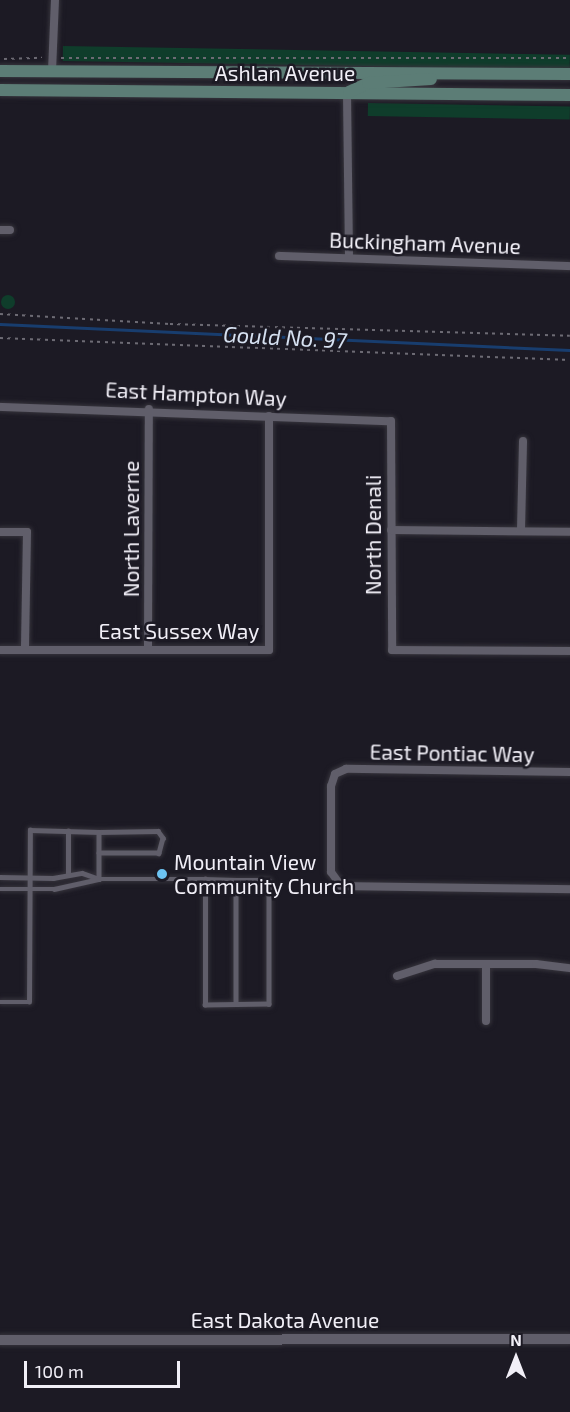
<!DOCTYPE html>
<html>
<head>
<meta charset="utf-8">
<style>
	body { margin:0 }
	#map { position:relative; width:570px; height:1412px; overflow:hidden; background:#1c1a24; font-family:"Exo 2",sans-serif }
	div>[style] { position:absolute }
	.green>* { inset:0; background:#0f3d2b; transform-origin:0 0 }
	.round { border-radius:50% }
	.stream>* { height:3px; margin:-1.5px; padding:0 1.5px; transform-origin:1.5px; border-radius:1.5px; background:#183d6e }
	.path>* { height:1.5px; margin-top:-0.75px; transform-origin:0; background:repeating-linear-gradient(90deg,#6d6b74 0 3px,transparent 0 7.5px) }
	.roads { filter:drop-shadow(0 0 2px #36343c) drop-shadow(0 0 2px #36343c) }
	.service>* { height:4.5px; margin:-2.25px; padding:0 2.25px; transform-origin:2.25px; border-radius:2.25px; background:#605e6a }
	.minor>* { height:8px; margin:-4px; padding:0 4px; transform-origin:4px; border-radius:4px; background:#605e6a }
	.tertiary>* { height:10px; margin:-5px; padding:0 5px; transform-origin:5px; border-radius:5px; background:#605e6a }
	.secondary>* { height:12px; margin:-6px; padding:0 6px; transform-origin:6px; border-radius:6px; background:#5c7d76 }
	.dots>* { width:16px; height:16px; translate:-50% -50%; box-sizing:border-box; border:3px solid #1c1a24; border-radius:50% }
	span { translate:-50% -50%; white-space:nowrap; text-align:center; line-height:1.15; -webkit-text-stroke:5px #1c1a24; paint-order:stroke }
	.street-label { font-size:21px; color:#f1eff7 }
	.poi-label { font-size:21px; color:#f1eff7 }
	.left { translate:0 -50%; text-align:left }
	.water-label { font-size:22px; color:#d6e1f1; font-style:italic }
	.north { position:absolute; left:486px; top:1328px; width:60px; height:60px; -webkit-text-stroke:4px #1c1a24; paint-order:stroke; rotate:0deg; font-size:16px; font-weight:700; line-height:24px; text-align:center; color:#f1eff7 }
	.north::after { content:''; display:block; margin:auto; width:21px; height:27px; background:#f1eff7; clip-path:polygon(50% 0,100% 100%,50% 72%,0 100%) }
	.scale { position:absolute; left:24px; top:1361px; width:156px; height:27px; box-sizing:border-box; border:3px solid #f1eff7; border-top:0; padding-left:8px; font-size:18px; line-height:21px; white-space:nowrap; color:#f1eff7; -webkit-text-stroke:4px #1c1a24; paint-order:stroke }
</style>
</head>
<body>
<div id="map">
	<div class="green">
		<div style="left:63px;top:46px;width:507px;height:15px;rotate:1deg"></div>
		<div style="left:368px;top:103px;width:202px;height:13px;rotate:1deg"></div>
		<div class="round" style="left:1px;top:295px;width:14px;height:14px"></div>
	</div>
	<div class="stream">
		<div style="left:0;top:324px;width:571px;rotate:2.61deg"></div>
	</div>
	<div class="path">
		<div style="left:61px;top:58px;width:509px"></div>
		<div style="left:4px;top:59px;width:38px;rotate:-2deg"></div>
		<div style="left:0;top:314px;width:170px;rotate:3.4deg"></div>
		<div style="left:170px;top:324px;width:400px;rotate:1.7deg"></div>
		<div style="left:0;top:338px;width:570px;rotate:2.21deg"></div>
	</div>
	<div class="roads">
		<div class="service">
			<div style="left:99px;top:832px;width:59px;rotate:-1deg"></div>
			<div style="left:158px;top:831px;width:9px;rotate:54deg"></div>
			<div style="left:163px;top:838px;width:16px;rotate:105deg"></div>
			<div style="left:159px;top:853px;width:60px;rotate:180deg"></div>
			<div style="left:68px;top:875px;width:44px;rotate:-90deg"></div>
			<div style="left:0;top:877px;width:53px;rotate:1.1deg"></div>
			<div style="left:53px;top:878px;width:29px;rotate:-10deg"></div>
			<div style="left:82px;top:873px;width:18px;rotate:19deg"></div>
			<div style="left:236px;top:880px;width:124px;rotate:90deg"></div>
			<div style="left:0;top:889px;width:54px"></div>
			<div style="left:54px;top:889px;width:46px;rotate:-12.5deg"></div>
			<div style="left:99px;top:879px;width:106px"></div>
			<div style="left:205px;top:879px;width:31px;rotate:2deg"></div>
			<div style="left:236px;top:880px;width:33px"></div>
			<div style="left:269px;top:880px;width:124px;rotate:90deg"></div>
			<div style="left:269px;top:1004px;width:64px;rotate:179.1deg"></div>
			<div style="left:205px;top:1005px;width:126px;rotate:-90deg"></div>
			<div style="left:0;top:1002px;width:29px"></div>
			<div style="left:29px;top:1002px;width:172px;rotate:-89.7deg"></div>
			<div style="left:30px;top:830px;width:69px;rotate:1.7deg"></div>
			<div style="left:99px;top:832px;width:47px;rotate:90deg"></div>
		</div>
		<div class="minor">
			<div style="left:52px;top:71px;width:71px;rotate:-87.6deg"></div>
			<div style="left:347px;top:93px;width:165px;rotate:89.3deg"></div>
			<div style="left:0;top:230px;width:10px"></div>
			<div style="left:279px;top:256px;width:291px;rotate:2deg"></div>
			<div style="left:0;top:407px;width:391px;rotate:2.1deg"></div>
			<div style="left:391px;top:421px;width:229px;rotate:89.7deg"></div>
			<div style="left:392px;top:650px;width:178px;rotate:0.3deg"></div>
			<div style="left:391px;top:530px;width:179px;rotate:0.6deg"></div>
			<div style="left:521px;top:530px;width:89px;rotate:-88.7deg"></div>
			<div style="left:0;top:532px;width:27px"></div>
			<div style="left:27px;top:532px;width:118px;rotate:91deg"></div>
			<div style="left:148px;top:649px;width:240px;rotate:-89.8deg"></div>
			<div style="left:0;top:650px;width:269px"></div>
			<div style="left:269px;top:650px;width:234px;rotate:-90deg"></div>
			<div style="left:570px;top:772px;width:224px;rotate:-179.2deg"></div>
			<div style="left:346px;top:769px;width:12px;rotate:156deg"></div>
			<div style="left:335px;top:774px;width:13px;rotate:108deg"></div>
			<div style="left:331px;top:786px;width:86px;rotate:90deg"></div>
			<div style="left:331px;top:872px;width:17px;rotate:54deg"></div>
			<div style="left:341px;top:886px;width:229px;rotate:0.8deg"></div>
			<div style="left:486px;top:964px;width:57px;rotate:90deg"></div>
			<div style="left:397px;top:976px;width:40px;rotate:-18deg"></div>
			<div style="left:435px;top:964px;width:101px"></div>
			<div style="left:536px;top:964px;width:34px;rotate:7deg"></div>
		</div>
		<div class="tertiary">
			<div style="left:0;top:1340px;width:570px;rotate:-0.1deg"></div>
		</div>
		<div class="secondary">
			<div style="left:0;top:71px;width:570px;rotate:0.3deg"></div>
			<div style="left:0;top:90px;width:570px;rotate:0.5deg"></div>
			<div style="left:349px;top:92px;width:21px;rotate:-25deg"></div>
			<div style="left:368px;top:83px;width:63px;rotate:-3.6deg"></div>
		</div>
	</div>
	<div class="dots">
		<div style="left:162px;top:874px;background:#6cc3f2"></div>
	</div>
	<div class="street-label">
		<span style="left:285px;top:73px">Ashlan Avenue</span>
		<span style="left:425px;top:243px;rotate:2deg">Buckingham Avenue</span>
		<span style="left:196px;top:394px;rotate:3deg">East Hampton Way</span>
		<span style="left:131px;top:529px;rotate:-90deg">North Laverne</span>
		<span style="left:373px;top:535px;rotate:-90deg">North Denali</span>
		<span style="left:179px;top:631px">East Sussex Way</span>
		<span style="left:452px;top:753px;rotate:1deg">East Pontiac Way</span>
		<span style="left:285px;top:1320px">East Dakota Avenue</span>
	</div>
	<div class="poi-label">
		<span class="left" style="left:174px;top:874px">Mountain View<br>Community Church</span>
	</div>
	<div class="water-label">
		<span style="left:285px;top:337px;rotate:3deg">Gould No. 97</span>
	</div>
	<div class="north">N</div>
	<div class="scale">100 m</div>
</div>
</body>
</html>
